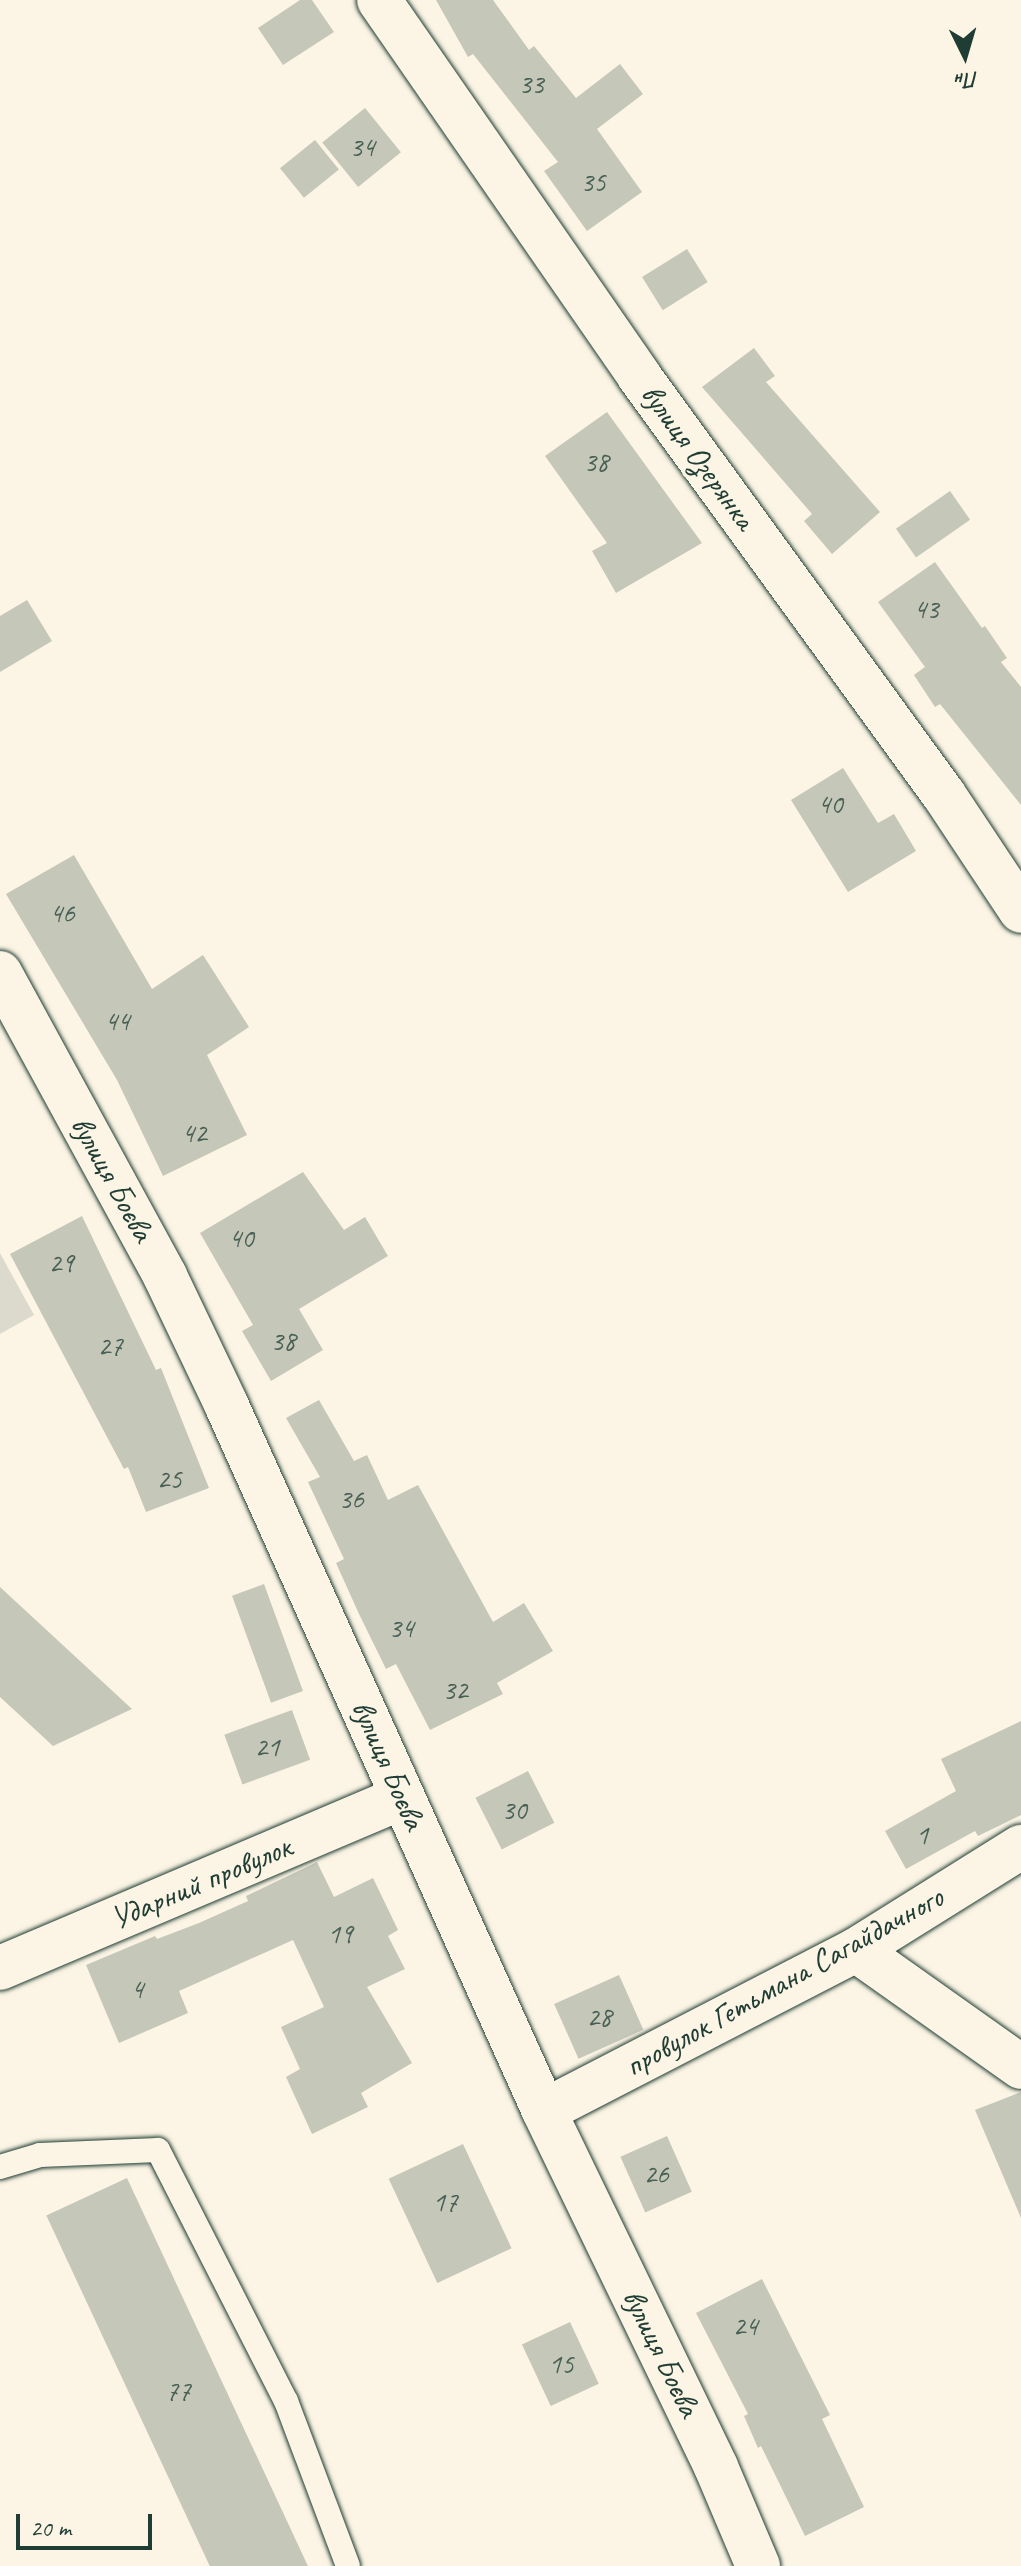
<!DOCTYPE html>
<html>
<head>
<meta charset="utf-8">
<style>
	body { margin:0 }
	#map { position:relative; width:1021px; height:2566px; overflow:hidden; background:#fcf5e5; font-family:Caveat,sans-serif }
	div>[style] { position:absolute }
	.green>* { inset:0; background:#dcdacc }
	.building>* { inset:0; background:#c5c7b9; transform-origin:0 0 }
	.roads { filter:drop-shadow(0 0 2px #1f3d34) drop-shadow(0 0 2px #1f3d34) }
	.lane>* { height:24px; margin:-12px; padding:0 12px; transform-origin:12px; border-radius:12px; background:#fcf5e5 }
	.street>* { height:44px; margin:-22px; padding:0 22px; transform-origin:22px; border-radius:22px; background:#fcf5e5 }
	span { translate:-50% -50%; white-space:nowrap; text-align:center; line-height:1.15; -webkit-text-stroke:7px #fcf5e5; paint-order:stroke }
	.number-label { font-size:28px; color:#486055 }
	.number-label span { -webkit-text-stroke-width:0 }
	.street-label { font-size:32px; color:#1f3d34 }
	.north { position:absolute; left:925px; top:16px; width:80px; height:80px; -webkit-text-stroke:6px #fcf5e5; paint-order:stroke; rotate:175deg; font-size:22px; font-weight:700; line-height:32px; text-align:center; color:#1f3d34 }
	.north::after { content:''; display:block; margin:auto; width:28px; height:36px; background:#1f3d34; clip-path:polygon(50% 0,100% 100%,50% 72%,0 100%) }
	.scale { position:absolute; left:16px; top:2514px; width:136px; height:36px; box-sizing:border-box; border:4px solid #1f3d34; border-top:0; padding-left:10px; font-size:24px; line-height:28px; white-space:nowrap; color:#1f3d34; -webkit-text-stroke:6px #fcf5e5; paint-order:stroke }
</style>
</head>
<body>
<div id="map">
	<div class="green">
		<div style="clip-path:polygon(0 1253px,34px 1315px,0 1334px)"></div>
	</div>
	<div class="building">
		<div style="clip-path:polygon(300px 0,312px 0,334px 32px,283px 65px,258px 28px)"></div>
		<div style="clip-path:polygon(436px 0,493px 0,529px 50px,534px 46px,576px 98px,620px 64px,643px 94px,597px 129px,642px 192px,587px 231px,544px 171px,558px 162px,473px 54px,468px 57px)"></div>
		<div style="left:365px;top:108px;width:57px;height:55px;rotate:51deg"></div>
		<div style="left:315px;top:140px;width:38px;height:45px;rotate:51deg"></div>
		<div style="left:687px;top:249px;width:39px;height:53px;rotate:58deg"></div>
		<div style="clip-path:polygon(754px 348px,775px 376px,766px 382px,880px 512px,832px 554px,804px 521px,812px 514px,702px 387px)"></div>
		<div style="clip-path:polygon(607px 412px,702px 543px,616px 593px,592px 551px,607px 543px,545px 456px)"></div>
		<div style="left:950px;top:491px;width:35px;height:66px;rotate:55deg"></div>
		<div style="clip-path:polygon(935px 562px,982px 628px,985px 626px,1007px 658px,1001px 662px,1021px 687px,1021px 805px,940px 704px,935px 707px,914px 675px,925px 667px,878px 602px)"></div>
		<div style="clip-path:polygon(27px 600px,52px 641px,0 672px,0 616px)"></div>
		<div style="clip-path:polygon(843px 768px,878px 823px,894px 814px,916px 851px,848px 892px,791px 800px)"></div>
		<div style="clip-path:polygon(74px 855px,152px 989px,203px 955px,249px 1027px,207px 1055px,247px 1135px,163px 1176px,117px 1080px,6px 894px)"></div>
		<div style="clip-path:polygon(303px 1172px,344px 1230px,365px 1217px,388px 1256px,299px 1309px,323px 1350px,271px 1381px,242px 1331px,253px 1325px,200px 1233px)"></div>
		<div style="clip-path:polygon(82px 1216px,156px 1370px,161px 1368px,209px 1488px,146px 1512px,128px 1467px,124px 1469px,10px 1254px)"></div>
		<div style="clip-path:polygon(319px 1400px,354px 1461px,367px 1455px,388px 1500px,418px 1485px,493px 1622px,524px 1603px,553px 1651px,497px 1683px,503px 1694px,430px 1730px,396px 1664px,386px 1669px,359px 1614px,336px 1563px,344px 1559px,308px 1482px,320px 1477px,286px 1418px)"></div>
		<div style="left:264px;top:1584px;width:114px;height:34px;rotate:70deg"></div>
		<div style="clip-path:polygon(0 1587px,132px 1709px,53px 1746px,0 1697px)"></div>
		<div style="left:292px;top:1710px;width:53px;height:72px;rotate:70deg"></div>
		<div style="clip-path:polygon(1021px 1721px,1021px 1815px,978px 1836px,975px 1831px,906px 1869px,885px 1831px,956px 1791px,941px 1759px)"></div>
		<div style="left:528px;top:1771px;width:58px;height:59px;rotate:63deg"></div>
		<div style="clip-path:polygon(317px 1862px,334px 1897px,373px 1878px,398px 1930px,388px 1936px,405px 1969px,367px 1987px,412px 2063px,361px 2093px,368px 2107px,312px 2134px,286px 2077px,300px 2069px,281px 2027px,324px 2007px,293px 1940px,179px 1991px,188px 2013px,119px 2043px,86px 1965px,155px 1936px,157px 1939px,199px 1923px,248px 1901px,246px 1896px)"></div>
		<div style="left:619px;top:1975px;width:60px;height:71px;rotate:66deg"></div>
		<div style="clip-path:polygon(1021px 2092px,1021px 2218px,975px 2110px)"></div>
		<div style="left:667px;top:2136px;width:61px;height:51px;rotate:66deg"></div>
		<div style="left:463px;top:2144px;width:115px;height:82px;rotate:65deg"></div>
		<div style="left:127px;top:2178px;width:428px;height:89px;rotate:65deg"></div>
		<div style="clip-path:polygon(762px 2279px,830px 2415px,822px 2419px,864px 2507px,805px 2536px,761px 2446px,758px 2448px,744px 2416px,748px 2414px,696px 2313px)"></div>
		<div style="left:570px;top:2322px;width:68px;height:53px;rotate:65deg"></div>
	</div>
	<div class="roads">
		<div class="lane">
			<div style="left:0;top:2167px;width:42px;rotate:-16.7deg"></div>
			<div style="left:40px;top:2155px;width:118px;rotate:-2.4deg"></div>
			<div style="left:158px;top:2150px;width:282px;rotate:63deg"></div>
			<div style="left:286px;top:2401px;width:176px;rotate:69.4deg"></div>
		</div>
		<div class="street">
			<div style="left:379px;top:0;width:457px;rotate:55.3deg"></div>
			<div style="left:639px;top:376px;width:518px;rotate:53.95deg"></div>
			<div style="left:944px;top:795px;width:139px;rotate:56.4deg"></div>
			<div style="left:0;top:973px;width:345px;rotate:61.4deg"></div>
			<div style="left:165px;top:1276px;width:142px;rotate:64.5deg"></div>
			<div style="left:226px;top:1404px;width:775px;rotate:65.78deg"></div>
			<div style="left:544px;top:2111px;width:395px;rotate:64.2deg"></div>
			<div style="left:716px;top:2467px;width:108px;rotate:67deg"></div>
			<div style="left:856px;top:1950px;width:202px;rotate:35.3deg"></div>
			<div style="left:0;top:1968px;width:437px;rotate:-23deg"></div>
			<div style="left:544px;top:2111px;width:351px;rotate:-27.3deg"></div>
			<div style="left:856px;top:1950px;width:195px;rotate:-32deg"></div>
		</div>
	</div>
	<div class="number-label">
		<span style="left:531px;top:84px">33</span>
		<span style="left:362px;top:147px">34</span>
		<span style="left:593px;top:182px">35</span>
		<span style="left:596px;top:462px">38</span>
		<span style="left:926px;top:609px">43</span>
		<span style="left:830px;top:804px">40</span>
		<span style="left:62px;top:913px">46</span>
		<span style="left:117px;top:1021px">44</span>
		<span style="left:194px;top:1133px">42</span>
		<span style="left:241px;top:1238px">40</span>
		<span style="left:61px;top:1263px">29</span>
		<span style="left:283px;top:1341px">38</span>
		<span style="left:110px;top:1346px">27</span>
		<span style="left:169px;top:1479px">25</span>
		<span style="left:351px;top:1499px">36</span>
		<span style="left:401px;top:1628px">34</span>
		<span style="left:455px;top:1690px">32</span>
		<span style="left:267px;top:1747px">21</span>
		<span style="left:514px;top:1810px">30</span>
		<span style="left:922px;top:1835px">1</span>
		<span style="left:340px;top:1934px">19</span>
		<span style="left:137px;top:1989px">4</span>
		<span style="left:599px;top:2017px">28</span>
		<span style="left:656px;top:2174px">26</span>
		<span style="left:445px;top:2202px">17</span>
		<span style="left:745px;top:2326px">24</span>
		<span style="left:561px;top:2364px">15</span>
		<span style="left:178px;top:2391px">77</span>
	</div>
	<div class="street-label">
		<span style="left:698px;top:457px;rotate:54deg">вулиця Озерянка</span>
		<span style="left:112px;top:1179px;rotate:61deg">вулиця Боєва</span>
		<span style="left:388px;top:1765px;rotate:66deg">вулиця Боєва</span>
		<span style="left:201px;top:1883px;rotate:-23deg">Ударний провулок</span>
		<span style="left:784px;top:1982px;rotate:-29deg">провулок Гетьмана Сагайдачного</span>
		<span style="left:661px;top:2353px;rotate:64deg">вулиця Боєва</span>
	</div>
	<div class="north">Пн</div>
	<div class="scale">20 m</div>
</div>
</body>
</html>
